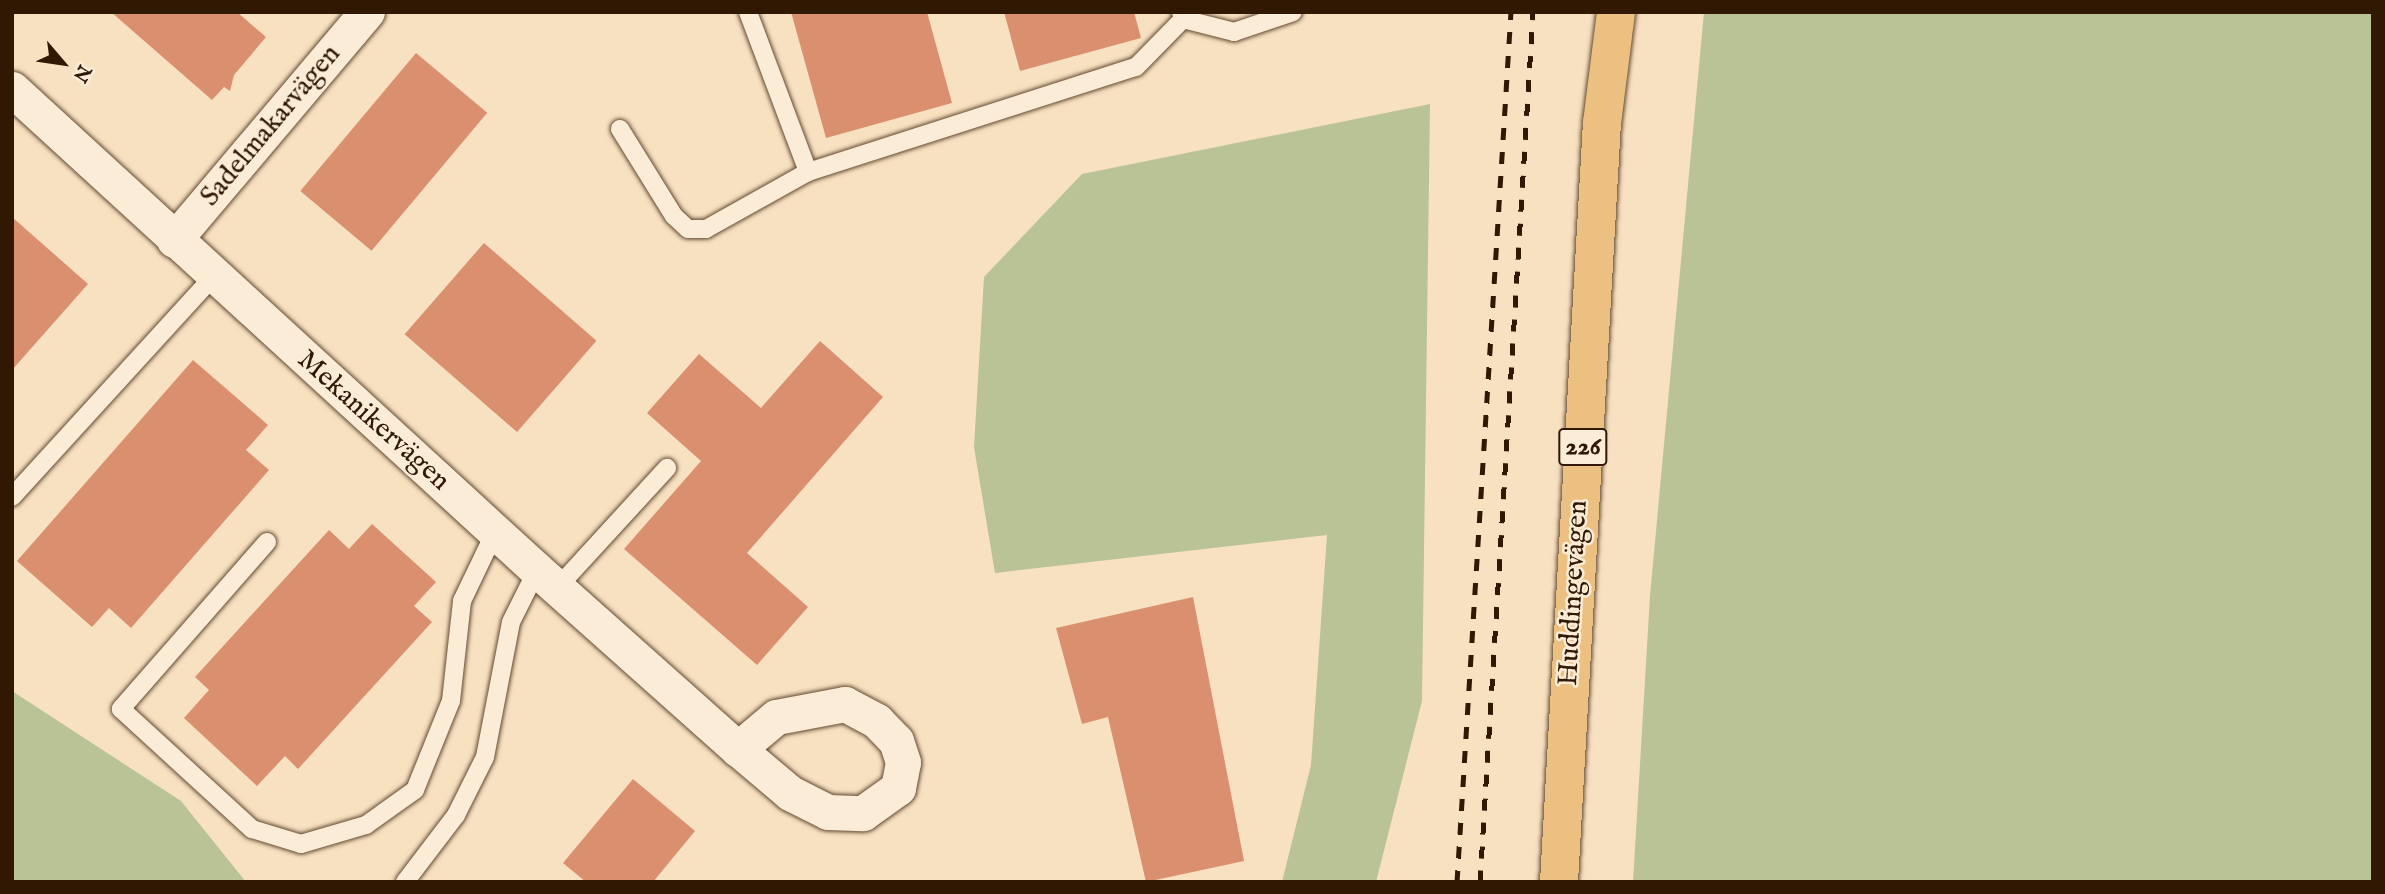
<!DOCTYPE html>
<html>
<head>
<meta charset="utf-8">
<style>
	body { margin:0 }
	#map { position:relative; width:2385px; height:894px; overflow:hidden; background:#f8e1c1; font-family:"IM FELL English",serif }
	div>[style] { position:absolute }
	.green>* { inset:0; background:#b9c396 }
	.building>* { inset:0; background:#da8f6f; transform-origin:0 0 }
	.roads { filter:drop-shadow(0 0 2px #634a32) drop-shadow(0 0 2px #634a32) }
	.service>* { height:18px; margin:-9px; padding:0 9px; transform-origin:9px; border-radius:9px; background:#faecd7 }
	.minor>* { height:35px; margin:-17.5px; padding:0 17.5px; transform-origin:17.5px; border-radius:17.5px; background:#faecd7 }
	.primary>* { height:38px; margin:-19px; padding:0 19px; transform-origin:19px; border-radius:19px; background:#ecc080 }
	.rail>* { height:5px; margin-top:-2.5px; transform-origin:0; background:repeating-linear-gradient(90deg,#311802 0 12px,transparent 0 24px) }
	span { translate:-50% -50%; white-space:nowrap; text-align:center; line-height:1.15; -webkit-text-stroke:5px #faecd7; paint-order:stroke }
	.shield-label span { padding:2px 5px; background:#faecd7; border:2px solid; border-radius:5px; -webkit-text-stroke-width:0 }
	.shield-label { font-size:26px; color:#311802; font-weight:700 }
	.street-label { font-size:28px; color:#311802 }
	.frame { position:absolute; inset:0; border:14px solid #311802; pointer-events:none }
	.north { position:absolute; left:28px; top:28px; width:70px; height:70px; -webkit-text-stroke:5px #faecd7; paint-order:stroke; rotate:119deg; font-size:19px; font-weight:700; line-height:28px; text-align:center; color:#311802 }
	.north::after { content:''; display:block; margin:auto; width:24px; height:32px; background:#311802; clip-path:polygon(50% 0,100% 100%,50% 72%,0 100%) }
</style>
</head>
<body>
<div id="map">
	<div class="green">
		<div style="clip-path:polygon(1704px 12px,2373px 12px,2373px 882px,1633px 882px,1650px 596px)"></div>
		<div style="clip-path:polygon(1430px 104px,1422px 701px,1376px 882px,1282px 882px,1311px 765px,1327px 535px,995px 573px,974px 447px,984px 277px,1082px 174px)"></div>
		<div style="clip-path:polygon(12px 691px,181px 801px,246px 882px,12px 882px)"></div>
	</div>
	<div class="building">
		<div style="clip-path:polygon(111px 12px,237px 12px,266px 37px,234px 75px,230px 91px,224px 87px,212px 100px)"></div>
		<div style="clip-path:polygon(791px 12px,927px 12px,952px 103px,826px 138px)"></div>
		<div style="clip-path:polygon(1004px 12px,1134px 12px,1141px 38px,1020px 71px)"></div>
		<div style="left:416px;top:53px;width:93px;height:180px;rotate:40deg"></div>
		<div style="clip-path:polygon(12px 217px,88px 284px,12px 370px)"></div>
		<div style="left:484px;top:243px;width:149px;height:121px;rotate:41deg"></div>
		<div style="clip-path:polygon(820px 341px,883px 397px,747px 553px,808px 607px,757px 665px,624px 549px,701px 461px,647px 413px,699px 354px,761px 408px)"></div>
		<div style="clip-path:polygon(193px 360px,268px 425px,246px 450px,269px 470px,131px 628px,109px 608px,92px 627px,17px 561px)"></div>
		<div style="clip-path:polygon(372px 524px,436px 582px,414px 606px,432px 622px,298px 769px,285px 756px,257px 786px,184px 718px,209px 690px,195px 677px,329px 530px,349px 549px)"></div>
		<div style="clip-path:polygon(1193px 597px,1244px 861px,1146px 882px,1108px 717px,1082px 724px,1056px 628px)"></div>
		<div style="clip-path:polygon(633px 779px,695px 831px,653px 882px,586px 882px,563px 863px)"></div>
	</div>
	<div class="roads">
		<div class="service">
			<div style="left:748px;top:12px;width:171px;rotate:69.4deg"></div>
			<div style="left:1181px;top:12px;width:7px;rotate:74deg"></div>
			<div style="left:1183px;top:19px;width:53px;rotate:14.3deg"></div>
			<div style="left:1234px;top:32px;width:62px;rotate:-18.7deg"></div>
			<div style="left:620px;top:129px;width:102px;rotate:58.2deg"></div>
			<div style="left:674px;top:216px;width:19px;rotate:43deg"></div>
			<div style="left:688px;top:229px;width:18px"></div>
			<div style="left:706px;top:229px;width:117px;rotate:-29.2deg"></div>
			<div style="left:808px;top:172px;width:344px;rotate:-17.8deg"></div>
			<div style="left:1136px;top:67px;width:67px;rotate:-45.6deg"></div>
			<div style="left:12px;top:497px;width:299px;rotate:-47.6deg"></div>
			<div style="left:267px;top:542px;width:222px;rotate:131.2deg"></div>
			<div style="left:121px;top:709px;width:178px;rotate:42.5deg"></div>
			<div style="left:252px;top:829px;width:51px;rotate:17deg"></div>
			<div style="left:301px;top:844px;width:68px;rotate:-16.3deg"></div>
			<div style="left:366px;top:825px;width:60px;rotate:-35.5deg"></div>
			<div style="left:415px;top:790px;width:96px;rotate:-68deg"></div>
			<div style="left:451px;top:701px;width:101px;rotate:-83.7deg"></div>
			<div style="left:462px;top:601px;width:76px;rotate:-64.4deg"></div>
			<div style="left:557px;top:588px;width:163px;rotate:-47.5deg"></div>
			<div style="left:405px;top:882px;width:84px;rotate:-52.7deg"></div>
			<div style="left:456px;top:815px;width:65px;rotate:-63.4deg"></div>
			<div style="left:485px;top:757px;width:137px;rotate:-79.1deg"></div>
			<div style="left:511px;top:622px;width:58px;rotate:-63.4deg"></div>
		</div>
		<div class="minor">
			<div style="left:12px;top:89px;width:712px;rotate:42.5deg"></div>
			<div style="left:537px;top:570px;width:269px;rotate:41.7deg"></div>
			<div style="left:738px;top:749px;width:68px;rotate:40.2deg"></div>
			<div style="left:790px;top:793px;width:42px;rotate:26.6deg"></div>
			<div style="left:828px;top:812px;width:35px;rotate:2deg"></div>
			<div style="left:863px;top:813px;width:43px;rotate:-35.5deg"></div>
			<div style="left:898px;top:788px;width:26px;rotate:-79deg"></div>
			<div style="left:903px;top:762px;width:22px;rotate:-108deg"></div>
			<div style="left:896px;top:741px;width:28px;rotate:-134deg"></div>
			<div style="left:877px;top:721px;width:36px;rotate:-152deg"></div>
			<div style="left:845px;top:704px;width:70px;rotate:169.3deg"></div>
			<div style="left:776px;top:717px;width:50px;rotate:139.9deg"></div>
			<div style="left:174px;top:240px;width:299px;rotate:-49.8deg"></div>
		</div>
		<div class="primary">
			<div style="left:1559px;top:882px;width:760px;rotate:-86.76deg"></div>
			<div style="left:1602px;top:123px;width:112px;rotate:-82.8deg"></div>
		</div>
	</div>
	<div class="rail">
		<div style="left:1457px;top:882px;width:872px;rotate:-86.45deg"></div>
		<div style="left:1480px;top:882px;width:872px;rotate:-86.51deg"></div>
	</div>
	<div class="shield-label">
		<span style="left:1583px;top:447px">226</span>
	</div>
	<div class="street-label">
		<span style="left:271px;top:126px;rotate:-50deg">Sadelmakarvägen</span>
		<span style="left:373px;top:421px;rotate:42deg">Mekanikervägen</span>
		<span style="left:1574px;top:593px;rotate:-87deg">Huddingevägen</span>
	</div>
	<div class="frame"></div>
	<div class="north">N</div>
</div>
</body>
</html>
